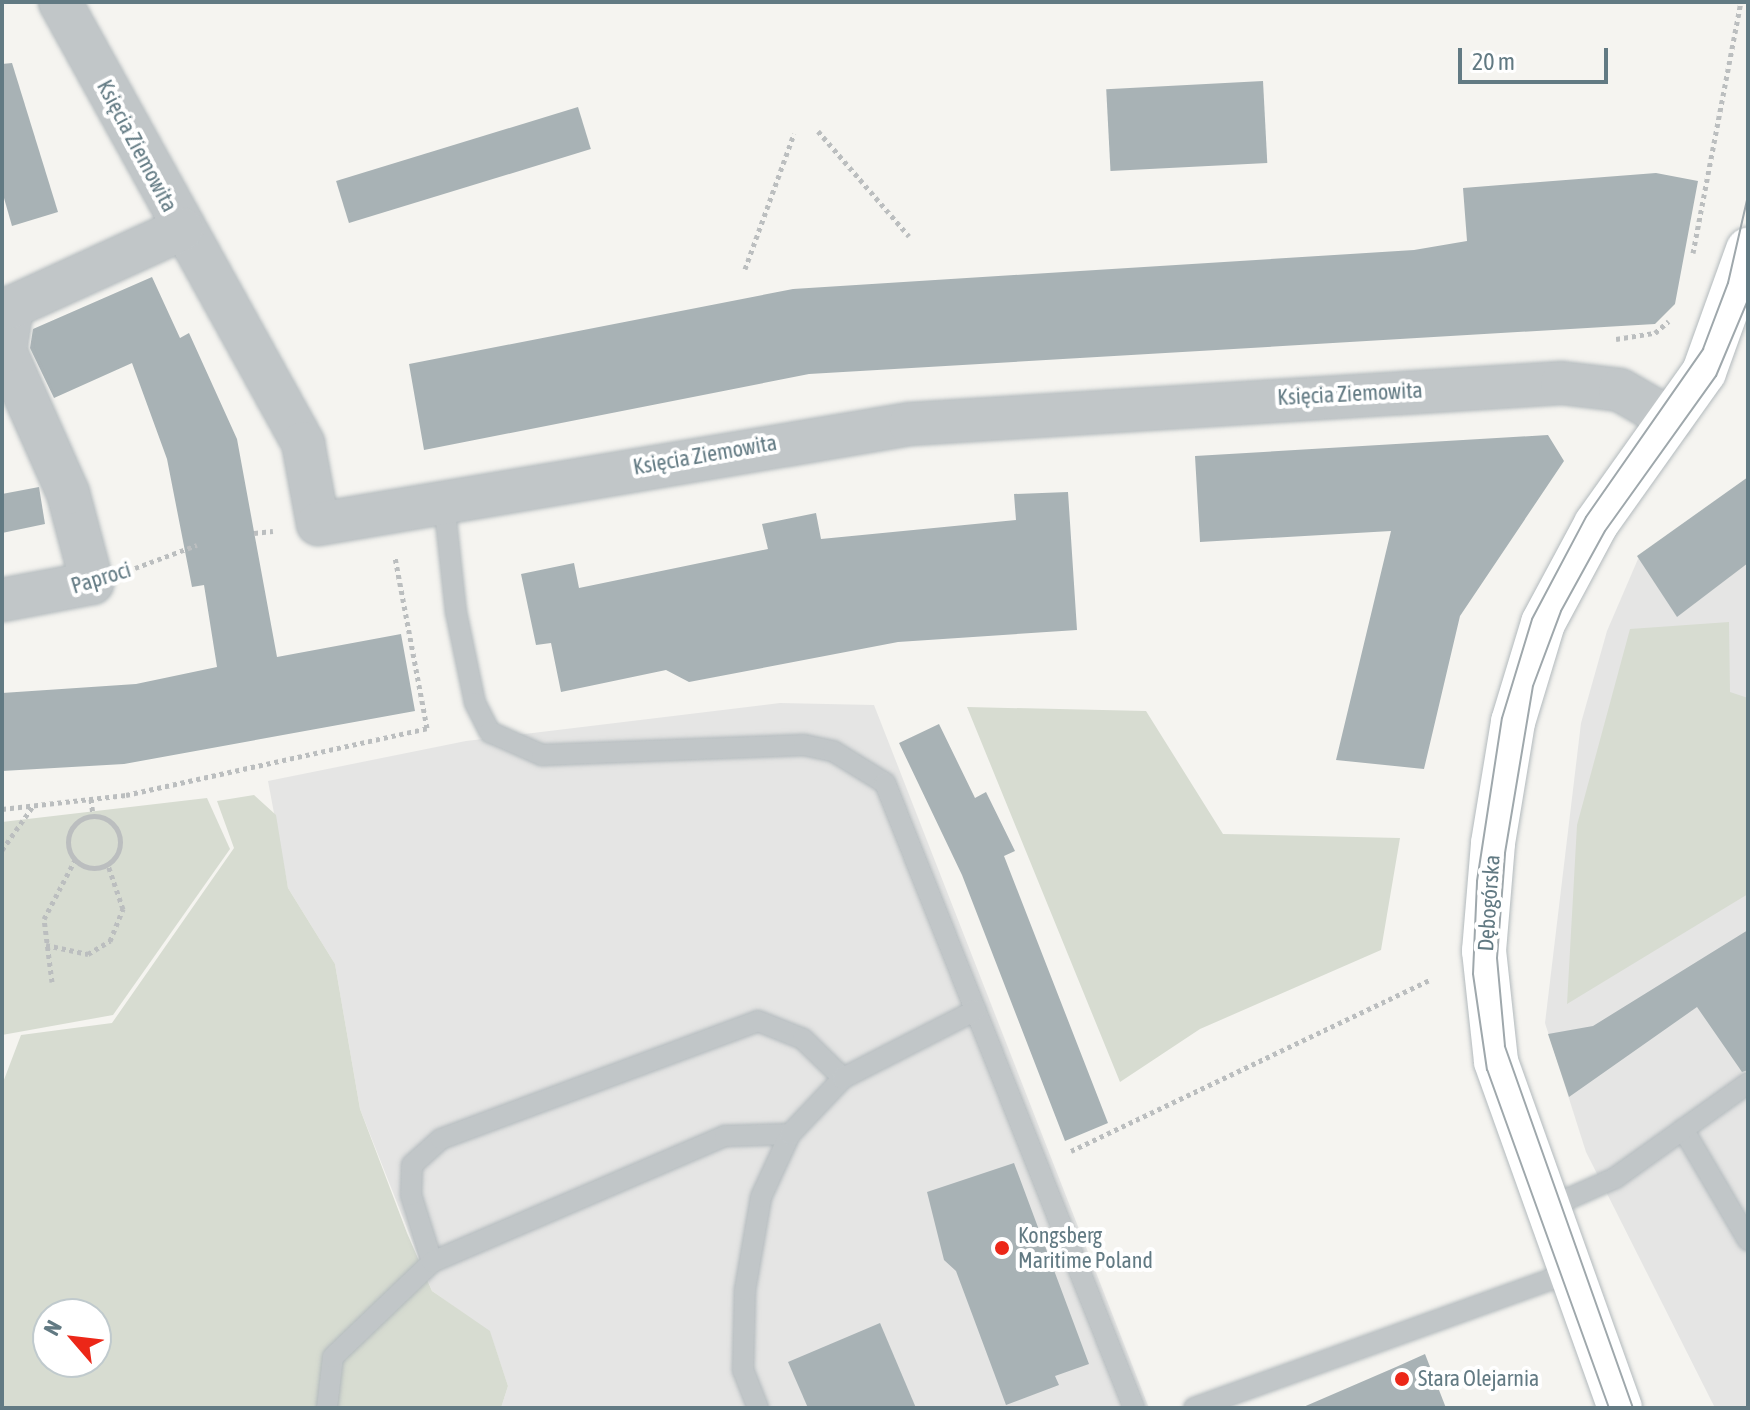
<!DOCTYPE html>
<html>
<head>
<meta charset="utf-8">
<style>
	body { margin:0 }
	#map { position:relative; width:1750px; height:1410px; overflow:hidden; background:#f5f4f0; font-family:"Asap Condensed",sans-serif }
	div>[style] { position:absolute }
	.built>* { inset:0; background:#e5e5e4 }
	.green>* { inset:0; background:#d7dcd1 }
	.building>* { inset:0; background:#a8b2b5; transform-origin:0 0 }
	.path>* { height:5px; margin-top:-2.5px; transform-origin:0; background:repeating-linear-gradient(90deg,#bbbebf 0 4px,transparent 0 8px) }
	.path>.ring { margin:-2.5px; padding:0; box-sizing:content-box; background:none; border:5px solid #bbbebf; border-radius:50% }
	.roads { filter:drop-shadow(0 0 2px #b3babd) drop-shadow(0 0 2px #b3babd) }
	.lane>* { height:20px; margin:-10px; padding:0 10px; transform-origin:10px; border-radius:10px; background:#c1c6c8 }
	.street>* { height:42px; margin:-21px; padding:0 21px; transform-origin:21px; border-radius:21px; background:#c1c6c8 }
	.secondary>* { height:44px; margin:-22px; padding:0 22px; transform-origin:22px; border-radius:22px; background:#fff }
	.tram>* { height:2px; margin:-1px; padding:0 1px; transform-origin:1px; border-radius:1px; background:#9fa8ac }
	.dots>* { width:22px; height:22px; translate:-50% -50%; box-sizing:border-box; border:4px solid #fff; border-radius:50% }
	span { translate:-50% -50%; white-space:nowrap; text-align:center; line-height:1.15; -webkit-text-stroke:8px #fff; paint-order:stroke }
	.street-label { font-size:22px; color:#627a83 }
	.poi-label { font-size:22px; color:#627a83 }
	.left { translate:0 -50%; text-align:left }
	.frame { position:absolute; inset:0; border:4px solid #627a83; pointer-events:none }
	.north { position:absolute; left:32px; top:1298px; width:80px; height:80px; box-sizing:border-box; background:#fff; border:2px solid #c0cacd; border-radius:50%; rotate:298deg; font-size:22px; font-weight:700; line-height:32px; text-align:center; color:#627a83 }
	.north::after { content:''; display:block; margin:auto; width:28px; height:36px; background:#ec2718; clip-path:polygon(50% 0,100% 100%,50% 72%,0 100%) }
	.scale { position:absolute; left:1458px; top:48px; width:150px; height:36px; box-sizing:border-box; border:4px solid #627a83; border-top:0; padding-left:10px; font-size:24px; line-height:28px; white-space:nowrap; color:#627a83; -webkit-text-stroke:6px #fff; paint-order:stroke }
</style>
</head>
<body>
<div id="map">
	<div class="built">
		<div style="clip-path:polygon(1748px 478px,1748px 1408px,1715px 1408px,1586px 1152px,1545px 1023px,1581px 723px,1607px 631px,1638px 559px)"></div>
		<div style="clip-path:polygon(780px 703px,874px 705px,1149px 1408px,501px 1408px,508px 1386px,490px 1332px,432px 1291px,360px 1109px,335px 964px,288px 888px,268px 781px,466px 741px)"></div>
	</div>
	<div class="green">
		<div style="clip-path:polygon(1729px 622px,1730px 692px,1748px 698px,1748px 894px,1567px 1004px,1577px 825px,1630px 629px)"></div>
		<div style="clip-path:polygon(967px 707px,1146px 711px,1223px 834px,1400px 838px,1381px 950px,1200px 1029px,1120px 1082px)"></div>
		<div style="clip-path:polygon(evenodd,254px 795px,276px 815px,288px 888px,335px 964px,360px 1109px,407px 1233px,432px 1291px,490px 1331px,508px 1386px,501px 1408px,2px 1408px,2px 1085px,21px 1035px,112px 1023px,234px 848px,217px 801px,254px 795px,48px 1314px,96px 1314px,96px 1362px,48px 1362px,48px 1314px)"></div>
		<div style="clip-path:polygon(207px 798px,230px 849px,113px 1015px,2px 1035px,2px 822px)"></div>
	</div>
	<div class="building">
		<div style="clip-path:polygon(12px 63px,58px 212px,12px 226px,2px 191px,2px 64px)"></div>
		<div style="left:1263px;top:81px;width:82px;height:157px;rotate:87deg"></div>
		<div style="left:578px;top:107px;width:44px;height:253px;rotate:73deg"></div>
		<div style="clip-path:polygon(1656px 173px,1698px 181px,1675px 304px,1655px 324px,809px 374px,424px 450px,409px 364px,793px 289px,1414px 250px,1467px 241px,1463px 188px)"></div>
		<div style="clip-path:polygon(152px 277px,180px 338px,189px 333px,237px 439px,277px 657px,401px 634px,415px 711px,124px 764px,2px 771px,2px 693px,136px 684px,217px 667px,204px 585px,192px 587px,167px 459px,132px 363px,54px 398px,30px 348px,33px 329px)"></div>
		<div style="clip-path:polygon(1548px 435px,1564px 461px,1460px 616px,1424px 769px,1336px 760px,1391px 531px,1200px 542px,1195px 456px)"></div>
		<div style="clip-path:polygon(1748px 477px,1748px 563px,1677px 617px,1637px 556px)"></div>
		<div style="clip-path:polygon(39px 487px,45px 524px,2px 533px,2px 494px)"></div>
		<div style="clip-path:polygon(1068px 492px,1077px 630px,898px 642px,689px 682px,666px 670px,561px 692px,551px 643px,536px 645px,521px 574px,574px 563px,579px 588px,768px 549px,762px 524px,816px 513px,821px 539px,1016px 520px,1014px 494px)"></div>
		<div style="clip-path:polygon(939px 724px,975px 798px,986px 792px,1015px 851px,1004px 856px,1108px 1123px,1065px 1141px,962px 875px,899px 743px)"></div>
		<div style="clip-path:polygon(1748px 930px,1748px 1070px,1742px 1072px,1697px 1007px,1569px 1097px,1548px 1034px,1593px 1026px)"></div>
		<div style="clip-path:polygon(1014px 1163px,1089px 1364px,1055px 1376px,1059px 1385px,1006px 1405px,956px 1271px,944px 1260px,927px 1192px)"></div>
		<div style="clip-path:polygon(880px 1323px,916px 1408px,808px 1408px,788px 1362px)"></div>
		<div style="clip-path:polygon(1425px 1354px,1446px 1408px,1301px 1408px,1396px 1367px)"></div>
	</div>
	<div class="path">
		<div style="left:818px;top:131px;width:139px;rotate:49.1deg"></div>
		<div style="left:1693px;top:253px;width:256px;rotate:-79.2deg"></div>
		<div style="left:745px;top:269px;width:144px;rotate:-70.1deg"></div>
		<div style="left:1616px;top:339px;width:39px;rotate:-9deg"></div>
		<div style="left:1655px;top:333px;width:18px;rotate:-41deg"></div>
		<div style="left:254px;top:533px;width:19px;rotate:-6deg"></div>
		<div style="left:135px;top:568px;width:66px;rotate:-20.4deg"></div>
		<div style="left:91px;top:799px;width:17px;rotate:83deg"></div>
		<div style="left:2px;top:809px;width:125px;rotate:-6.4deg"></div>
		<div style="left:126px;top:795px;width:308px;rotate:-12.5deg"></div>
		<div style="left:427px;top:728px;width:174px;rotate:-100.6deg"></div>
		<div class="ring" style="left:68px;top:816px;width:47px;height:47px"></div>
		<div style="left:2px;top:850px;width:54px;rotate:-54.8deg"></div>
		<div style="left:46px;top:945px;width:43px;rotate:12.1deg"></div>
		<div style="left:88px;top:954px;width:26px;rotate:-31deg"></div>
		<div style="left:110px;top:941px;width:35px;rotate:-68deg"></div>
		<div style="left:123px;top:909px;width:46px;rotate:-108.8deg"></div>
		<div style="left:52px;top:982px;width:64px;rotate:-97.2deg"></div>
		<div style="left:44px;top:919px;width:67px;rotate:-62.3deg"></div>
		<div style="left:1071px;top:1151px;width:399px;rotate:-25.5deg"></div>
	</div>
	<div class="roads">
		<div class="lane">
			<div style="left:444px;top:502px;width:111px;rotate:83.8deg"></div>
			<div style="left:456px;top:612px;width:93px;rotate:78.2deg"></div>
			<div style="left:475px;top:703px;width:33px;rotate:63deg"></div>
			<div style="left:490px;top:732px;width:57px;rotate:23.9deg"></div>
			<div style="left:542px;top:755px;width:262px;rotate:-2.2deg"></div>
			<div style="left:804px;top:745px;width:30px;rotate:12deg"></div>
			<div style="left:833px;top:751px;width:61px;rotate:31.6deg"></div>
			<div style="left:885px;top:783px;width:673px;rotate:68.28deg"></div>
			<div style="left:1683px;top:1129px;width:129px;rotate:59.6deg"></div>
			<div style="left:1545px;top:1209px;width:77px;rotate:-23.9deg"></div>
			<div style="left:1615px;top:1178px;width:163px;rotate:-35.5deg"></div>
			<div style="left:432px;top:1262px;width:70px;rotate:-107.4deg"></div>
			<div style="left:411px;top:1195px;width:30px;rotate:-88deg"></div>
			<div style="left:412px;top:1165px;width:39px;rotate:-42deg"></div>
			<div style="left:441px;top:1139px;width:338px;rotate:-20.4deg"></div>
			<div style="left:758px;top:1021px;width:48px;rotate:21.8deg"></div>
			<div style="left:803px;top:1039px;width:56px;rotate:44.3deg"></div>
			<div style="left:327px;top:1408px;width:51px;rotate:-83.3deg"></div>
			<div style="left:333px;top:1357px;width:137px;rotate:-43.8deg"></div>
			<div style="left:432px;top:1262px;width:319px;rotate:-23.3deg"></div>
			<div style="left:725px;top:1136px;width:65px;rotate:-1.8deg"></div>
			<div style="left:758px;top:1408px;width:41px;rotate:-111.5deg"></div>
			<div style="left:743px;top:1370px;width:80px;rotate:-88.6deg"></div>
			<div style="left:745px;top:1290px;width:94px;rotate:-80.2deg"></div>
			<div style="left:761px;top:1197px;width:69px;rotate:-65.3deg"></div>
			<div style="left:790px;top:1134px;width:77px;rotate:-46.6deg"></div>
			<div style="left:843px;top:1078px;width:149px;rotate:-27.1deg"></div>
			<div style="left:1194px;top:1408px;width:399px;rotate:-19.8deg"></div>
		</div>
		<div class="street">
			<div style="left:60px;top:2px;width:504px;rotate:61.14deg"></div>
			<div style="left:303px;top:443px;width:82px;rotate:79.5deg"></div>
			<div style="left:318px;top:524px;width:600px;rotate:-9.59deg"></div>
			<div style="left:910px;top:424px;width:653px;rotate:-3.6deg"></div>
			<div style="left:1562px;top:383px;width:58px;rotate:6.9deg"></div>
			<div style="left:1620px;top:390px;width:60px;rotate:30deg"></div>
			<div style="left:2px;top:600px;width:92px;rotate:-10.7deg"></div>
			<div style="left:92px;top:583px;width:93px;rotate:-104.9deg"></div>
			<div style="left:68px;top:493px;width:155px;rotate:-113.9deg"></div>
			<div style="left:5px;top:351px;width:45px;rotate:-81deg"></div>
			<div style="left:12px;top:307px;width:187px;rotate:-24.6deg"></div>
		</div>
		<div class="secondary">
			<div style="left:1620px;top:1408px;width:368px;rotate:-109.7deg"></div>
			<div style="left:1496px;top:1061px;width:111px;rotate:-96.2deg"></div>
			<div style="left:1484px;top:951px;width:108px;rotate:-85.2deg"></div>
			<div style="left:1493px;top:843px;width:123px;rotate:-80.6deg"></div>
			<div style="left:1513px;top:722px;width:103px;rotate:-73.1deg"></div>
			<div style="left:1543px;top:623px;width:112px;rotate:-61.8deg"></div>
			<div style="left:1596px;top:524px;width:186px;rotate:-54.6deg"></div>
			<div style="left:1704px;top:372px;width:130px;rotate:-70.2deg"></div>
		</div>
	</div>
	<div class="tram">
		<div style="left:1609px;top:1408px;width:359px;rotate:-109.8deg"></div>
		<div style="left:1487px;top:1070px;width:97px;rotate:-98.3deg"></div>
		<div style="left:1473px;top:974px;width:93px;rotate:-87.5deg"></div>
		<div style="left:1477px;top:881px;width:165px;rotate:-81.3deg"></div>
		<div style="left:1502px;top:718px;width:103px;rotate:-73.1deg"></div>
		<div style="left:1532px;top:619px;width:115px;rotate:-62.1deg"></div>
		<div style="left:1586px;top:517px;width:205px;rotate:-55.1deg"></div>
		<div style="left:1703px;top:349px;width:71px;rotate:-69.3deg"></div>
		<div style="left:1728px;top:283px;width:89px;rotate:-77.1deg"></div>
		<div style="left:1633px;top:1408px;width:384px;rotate:-109.5deg"></div>
		<div style="left:1505px;top:1046px;width:88px;rotate:-95.2deg"></div>
		<div style="left:1497px;top:958px;width:105px;rotate:-85.6deg"></div>
		<div style="left:1505px;top:853px;width:169px;rotate:-80.5deg"></div>
		<div style="left:1533px;top:686px;width:80px;rotate:-69.5deg"></div>
		<div style="left:1561px;top:611px;width:91px;rotate:-61.2deg"></div>
		<div style="left:1605px;top:531px;width:191px;rotate:-54.4deg"></div>
		<div style="left:1716px;top:376px;width:82px;rotate:-67.2deg"></div>
	</div>
	<div class="dots">
		<div style="left:1002px;top:1248px;background:#ec2718"></div>
		<div style="left:1402px;top:1379px;background:#ec2718"></div>
	</div>
	<div class="street-label">
		<span style="left:137px;top:146px;rotate:62deg">Księcia Ziemowita</span>
		<span style="left:1350px;top:394px;rotate:-3deg">Księcia Ziemowita</span>
		<span style="left:705px;top:455px;rotate:-10deg">Księcia Ziemowita</span>
		<span style="left:101px;top:578px;rotate:-17deg">Paproci</span>
		<span style="left:1489px;top:903px;rotate:-86deg">Dębogórska</span>
	</div>
	<div class="poi-label">
		<span class="left" style="left:1018px;top:1248px">Kongsberg<br>Maritime Poland</span>
		<span class="left" style="left:1418px;top:1379px">Stara Olejarnia</span>
	</div>
	<div class="frame"></div>
	<div class="north">N</div>
	<div class="scale">20 m</div>
</div>
</body>
</html>
